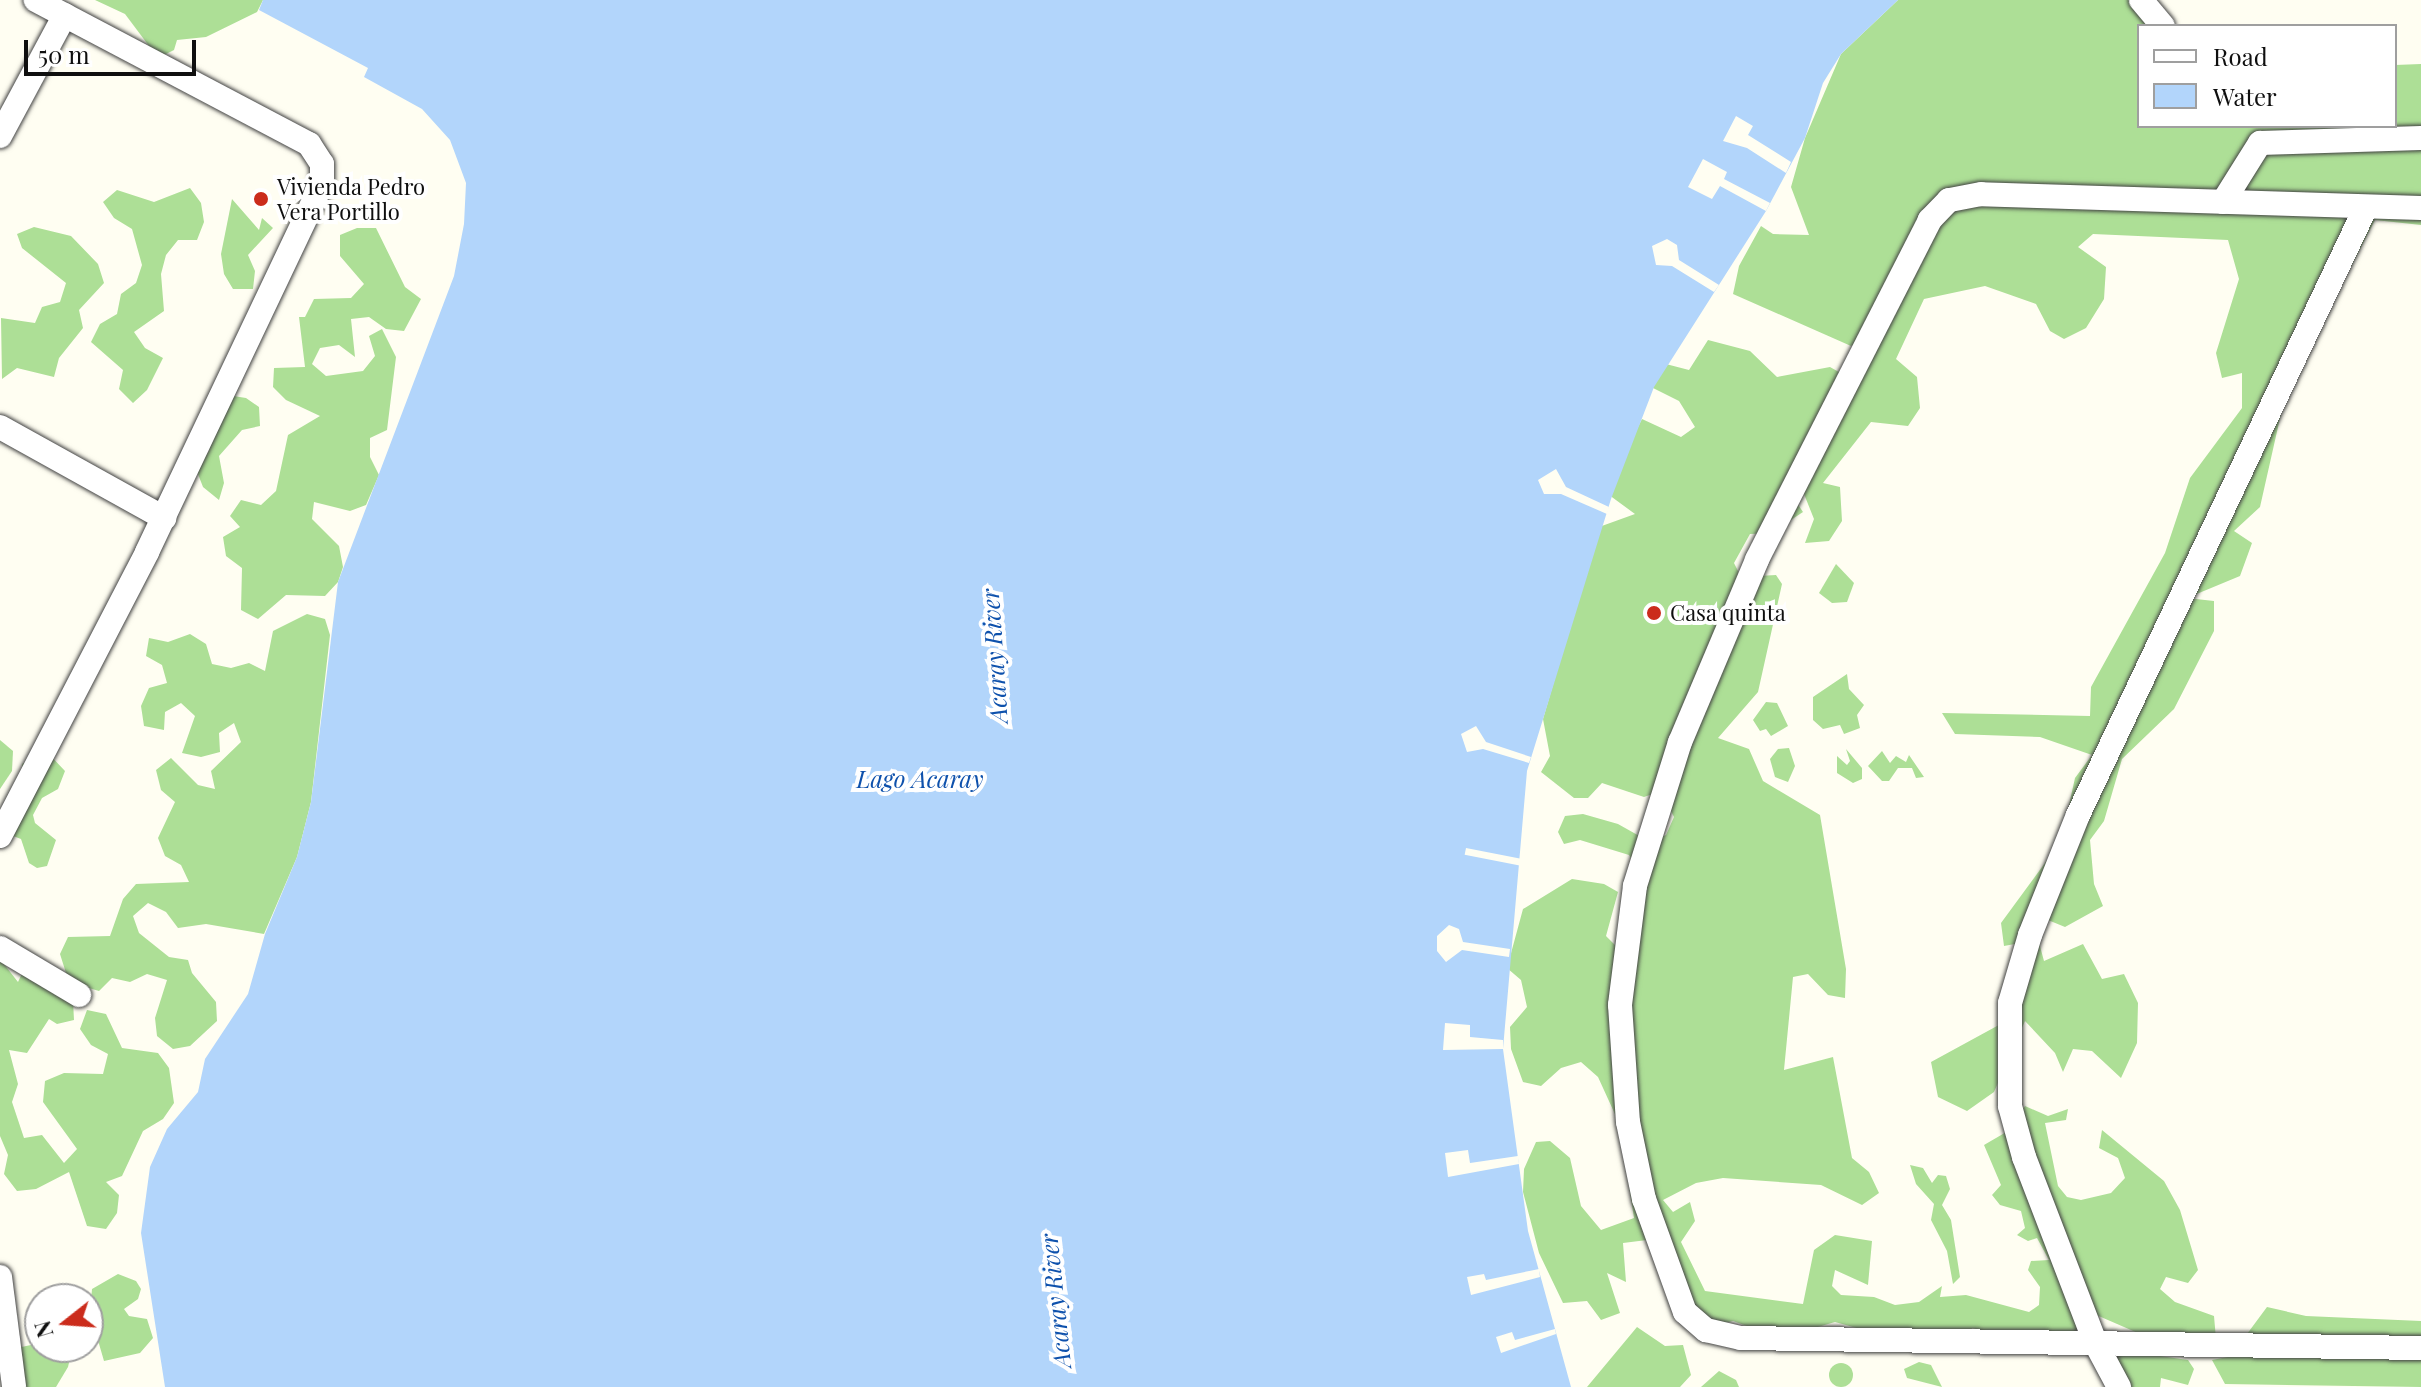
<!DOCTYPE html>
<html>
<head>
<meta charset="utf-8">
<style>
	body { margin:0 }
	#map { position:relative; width:2421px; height:1387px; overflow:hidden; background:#fffef2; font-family:"Playfair Display",serif }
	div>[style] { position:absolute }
	.forest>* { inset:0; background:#addf96 }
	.round { border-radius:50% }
	.water>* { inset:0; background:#b2d5fb }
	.pier>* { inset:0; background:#fffef2; transform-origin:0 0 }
	.roads { filter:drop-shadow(0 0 2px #424242) drop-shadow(0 0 2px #424242) }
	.minor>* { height:24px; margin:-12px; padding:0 12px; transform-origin:12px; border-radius:12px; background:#fff }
	.dots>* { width:22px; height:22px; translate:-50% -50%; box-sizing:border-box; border:4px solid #fff; border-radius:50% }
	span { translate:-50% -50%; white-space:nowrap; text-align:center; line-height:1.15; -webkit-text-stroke:8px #fff; paint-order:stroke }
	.poi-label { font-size:22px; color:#0f0f0f }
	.left { translate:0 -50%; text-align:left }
	.water-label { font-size:24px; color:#0e51ac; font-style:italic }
	.legend { position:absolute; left:2137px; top:24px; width:260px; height:104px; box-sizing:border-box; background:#fff; border:2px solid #9f9f9f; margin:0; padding:10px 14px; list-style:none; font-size:24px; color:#0f0f0f }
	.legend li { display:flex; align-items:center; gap:16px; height:40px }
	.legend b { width:40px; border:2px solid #9f9f9f }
	.north { position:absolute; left:24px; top:1283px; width:80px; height:80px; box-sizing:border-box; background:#fff; border:2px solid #9f9f9f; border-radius:50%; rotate:253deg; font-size:22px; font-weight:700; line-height:32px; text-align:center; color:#0f0f0f }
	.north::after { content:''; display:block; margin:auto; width:28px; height:36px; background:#cb2c1c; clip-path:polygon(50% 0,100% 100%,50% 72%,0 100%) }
	.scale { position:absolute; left:24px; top:40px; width:172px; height:36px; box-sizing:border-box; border:4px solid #0f0f0f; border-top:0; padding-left:10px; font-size:24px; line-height:28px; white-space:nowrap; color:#0f0f0f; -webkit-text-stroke:6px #fff; paint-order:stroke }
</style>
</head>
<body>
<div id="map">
	<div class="forest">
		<div style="clip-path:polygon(95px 0,263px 0,257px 12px,206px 37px,177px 40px,174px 50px,158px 58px,125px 14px)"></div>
		<div style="clip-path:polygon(1898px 0,2147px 0,2152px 26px,2139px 26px,2139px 126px,2395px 126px,2395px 65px,2421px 64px,2421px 225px,2375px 220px,2285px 396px,2260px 507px,2234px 531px,2252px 543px,2240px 576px,2187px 598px,2214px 601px,2214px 631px,2174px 709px,2122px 759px,2104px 821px,2090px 840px,2094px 884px,2103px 906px,2065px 927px,2031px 913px,2044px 961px,2083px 944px,2102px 979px,2124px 974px,2138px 1003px,2137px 1043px,2121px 1078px,2092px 1051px,2073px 1049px,2063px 1072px,2055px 1053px,2025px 1021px,1994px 1092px,1967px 1111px,1938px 1097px,1931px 1062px,2008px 1020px,2031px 941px,2004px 946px,2001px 923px,2061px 841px,2075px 778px,2092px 755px,2040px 737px,1955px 734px,1942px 713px,2090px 716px,2091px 687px,2165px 553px,2190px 478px,2242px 408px,2242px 373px,2222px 378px,2216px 353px,2239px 279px,2228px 240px,2093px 234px,2078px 247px,2106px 267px,2104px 299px,2086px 328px,2064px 339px,2050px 331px,2036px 304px,1985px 286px,1924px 299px,1896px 359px,1917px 377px,1920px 408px,1908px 426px,1871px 422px,1823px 483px,1840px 487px,1842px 521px,1829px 541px,1805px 543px,1814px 519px,1804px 494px,1793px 497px,1803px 512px,1771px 533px,1750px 534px,1734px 563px,1741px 577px,1776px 575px,1782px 584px,1758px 692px,1718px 738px,1749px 749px,1763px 781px,1820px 815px,1846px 969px,1845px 998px,1828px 995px,1808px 974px,1793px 977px,1784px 1070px,1833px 1057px,1852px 1158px,1869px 1172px,1879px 1193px,1862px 1205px,1821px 1185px,1723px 1178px,1696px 1183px,1663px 1200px,1673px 1212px,1690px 1202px,1695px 1221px,1681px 1242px,1705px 1291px,1803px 1304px,1814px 1250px,1835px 1235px,1872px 1241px,1868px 1285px,1835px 1270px,1832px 1286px,1841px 1295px,1874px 1297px,1895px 1305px,1919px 1302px,1942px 1286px,1940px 1297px,1966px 1295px,2029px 1312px,2039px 1305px,2040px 1287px,2028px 1270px,2031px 1261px,2049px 1260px,2037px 1238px,2028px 1241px,2017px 1235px,2025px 1228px,2021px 1211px,2000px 1205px,1992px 1195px,2001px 1185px,1984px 1145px,2008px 1131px,2025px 1106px,2048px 1116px,2068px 1109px,2066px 1120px,2045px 1123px,2058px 1186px,2067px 1197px,2081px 1200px,2111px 1193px,2125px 1178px,2118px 1158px,2099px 1148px,2102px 1130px,2164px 1181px,2180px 1210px,2198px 1270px,2188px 1283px,2166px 1277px,2160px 1289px,2175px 1302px,2214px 1316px,2216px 1339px,2154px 1340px,2071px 1304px,2077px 1330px,2066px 1335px,2008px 1337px,1972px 1328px,1970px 1334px,1896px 1339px,1835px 1322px,1811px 1329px,1758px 1330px,1733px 1321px,1713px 1326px,1692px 1319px,1647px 1240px,1623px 1243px,1626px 1282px,1607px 1273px,1620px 1313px,1601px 1320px,1587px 1301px,1563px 1303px,1539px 1253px,1523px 1192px,1524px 1169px,1536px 1142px,1550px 1141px,1570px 1158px,1581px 1206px,1601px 1230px,1634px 1218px,1619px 1123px,1598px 1077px,1581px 1062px,1561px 1068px,1541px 1086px,1523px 1082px,1511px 1049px,1510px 1027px,1527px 1007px,1521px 980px,1507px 968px,1523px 909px,1572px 879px,1604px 884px,1618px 892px,1606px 936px,1618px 948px,1641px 874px,1629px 855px,1580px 840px,1564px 844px,1558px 832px,1565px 816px,1583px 814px,1618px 824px,1650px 842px,1666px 835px,1674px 817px,1661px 791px,1644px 797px,1602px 783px,1588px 798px,1574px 798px,1541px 772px,1550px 756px,1543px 719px,1599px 527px,1635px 514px,1605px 492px,1642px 419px,1681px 437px,1695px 427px,1679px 401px,1647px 385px,1662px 363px,1689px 370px,1708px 340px,1750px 351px,1777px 377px,1830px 367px,1853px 380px,1871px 336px,1851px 346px,1733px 294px,1739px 266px,1761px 226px,1773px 234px,1809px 235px,1791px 187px,1805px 138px,1841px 54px)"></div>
		<div style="clip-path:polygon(190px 188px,201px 203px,204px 222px,197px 240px,178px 240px,166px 255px,161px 274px,164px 311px,134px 332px,145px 348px,163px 358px,147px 390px,133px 403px,119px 389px,123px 370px,91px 342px,100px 324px,117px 314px,121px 294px,136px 283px,142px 265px,132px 229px,114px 218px,103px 202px,117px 190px,154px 202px)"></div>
		<div style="clip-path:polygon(232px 199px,259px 230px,262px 218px,273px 228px,248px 255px,255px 271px,253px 289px,233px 289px,224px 274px,221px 254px)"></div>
		<div style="clip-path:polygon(34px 227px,71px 236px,98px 264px,104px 283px,79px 310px,83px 328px,59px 358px,54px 377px,17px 368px,2px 379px,1px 318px,35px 323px,42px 307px,60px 302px,66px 283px,22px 248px,17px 234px)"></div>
		<div style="clip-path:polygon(357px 228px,376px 228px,405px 287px,421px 299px,404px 331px,386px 329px,369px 317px,351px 319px,355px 357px,339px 345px,320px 348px,312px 364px,326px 376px,363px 371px,375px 356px,369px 336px,382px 329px,396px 357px,387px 430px,370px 438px,370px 457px,379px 475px,366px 505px,350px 511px,314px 502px,312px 519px,339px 546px,343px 567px,338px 582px,325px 596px,286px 595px,258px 619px,241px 610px,242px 568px,226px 556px,223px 537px,240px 527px,230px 516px,241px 500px,261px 505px,276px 491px,288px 435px,320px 416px,286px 400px,273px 387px,274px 368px,305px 367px,299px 317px,305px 317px,314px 299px,351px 298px,364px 284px,340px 256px,340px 235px)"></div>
		<div style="clip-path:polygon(227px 395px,246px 398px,259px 407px,260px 426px,242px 430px,219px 456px,224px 483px,219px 500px,203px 487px,196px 469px,209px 451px,216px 412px)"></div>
		<div style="clip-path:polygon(1836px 564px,1854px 583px,1847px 602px,1832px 603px,1819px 593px)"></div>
		<div style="clip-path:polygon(307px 614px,325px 619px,330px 635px,311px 802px,297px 857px,264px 934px,206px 924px,178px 928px,166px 912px,148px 903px,133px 916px,139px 933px,169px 957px,188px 960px,192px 973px,216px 1002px,217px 1021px,190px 1046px,173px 1049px,157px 1036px,155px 1018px,167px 980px,147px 974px,130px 982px,112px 978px,99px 991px,82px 986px,66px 973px,60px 954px,68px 937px,110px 936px,123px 899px,136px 884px,189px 882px,181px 865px,165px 856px,158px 838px,175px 802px,161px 790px,156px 770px,171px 758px,198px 785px,215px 789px,211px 771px,241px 742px,234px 723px,219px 733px,220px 752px,201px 757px,182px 753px,195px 716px,181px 703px,165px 712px,164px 730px,144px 726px,141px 706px,149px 688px,167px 683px,162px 665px,146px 656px,149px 638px,168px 642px,190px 634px,206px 644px,212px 664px,231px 668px,249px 663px,265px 671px,273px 631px)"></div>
		<div style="clip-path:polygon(1847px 674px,1849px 689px,1864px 705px,1857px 715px,1860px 728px,1844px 734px,1840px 725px,1823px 729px,1813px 720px,1813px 697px)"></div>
		<div style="clip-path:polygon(1766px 702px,1777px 703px,1788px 726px,1771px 736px,1766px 729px,1760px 731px,1753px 720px)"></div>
		<div style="clip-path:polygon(0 740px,13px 751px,12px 771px,0 789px)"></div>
		<div style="clip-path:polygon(1789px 748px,1795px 766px,1788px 782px,1775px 777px,1770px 759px,1778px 749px)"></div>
		<div style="clip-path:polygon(1846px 749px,1862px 768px,1862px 779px,1853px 783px,1837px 773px,1837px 756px,1847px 765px,1850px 761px)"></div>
		<div style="clip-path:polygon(1882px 751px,1890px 763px,1896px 756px,1906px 762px,1909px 755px,1924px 777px,1916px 778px,1912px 768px,1898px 768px,1889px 781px,1882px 781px,1868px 766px)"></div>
		<div style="clip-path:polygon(47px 752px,65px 771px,58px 789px,42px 798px,33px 815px,35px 823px,56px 840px,47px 866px,37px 868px,29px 863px,21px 839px,13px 836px,25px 784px,22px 764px)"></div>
		<div style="clip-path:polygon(0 959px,18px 982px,26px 965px,44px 960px,73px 1001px,74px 1020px,57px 1024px,49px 1019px,27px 1053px,9px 1050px,18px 1084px,12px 1102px,24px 1138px,42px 1135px,64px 1163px,77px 1149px,43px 1102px,45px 1081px,64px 1073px,103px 1074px,108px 1054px,91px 1045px,80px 1029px,87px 1010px,106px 1014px,122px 1048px,158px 1053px,169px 1068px,174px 1103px,163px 1119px,143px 1131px,122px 1176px,106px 1182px,119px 1195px,117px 1213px,106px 1229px,87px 1226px,69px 1172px,36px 1189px,17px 1191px,4px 1174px,8px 1155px,0 1136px)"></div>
		<div style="clip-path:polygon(1910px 1165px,1923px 1168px,1932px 1183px,1938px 1175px,1946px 1176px,1950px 1189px,1942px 1205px,1951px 1220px,1960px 1277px,1953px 1284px,1947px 1251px,1931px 1220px,1934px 1204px,1916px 1184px)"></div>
		<div style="clip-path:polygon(118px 1274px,136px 1281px,141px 1289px,138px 1299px,124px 1309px,129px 1316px,147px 1319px,153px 1338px,140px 1353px,104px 1361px,90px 1313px,92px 1289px)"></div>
		<div style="clip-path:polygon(2267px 1307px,2306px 1316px,2421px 1321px,2421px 1387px,2225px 1384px,2212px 1360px,2254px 1352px,2247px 1334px)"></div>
		<div style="clip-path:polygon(1637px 1327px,1665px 1346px,1683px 1345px,1691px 1375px,1680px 1387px,1587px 1387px)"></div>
		<div style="clip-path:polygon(40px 1343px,72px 1349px,68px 1367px,56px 1387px,17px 1387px,17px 1348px)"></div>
		<div style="clip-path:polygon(2132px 1352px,2188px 1360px,2194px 1369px,2188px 1385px,2161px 1378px,2160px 1387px,2132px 1387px,2116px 1356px)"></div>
		<div style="clip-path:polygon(1919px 1362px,1931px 1365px,1942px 1387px,1907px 1378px,1904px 1369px)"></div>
		<div class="round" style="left:1829px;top:1363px;width:24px;height:24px"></div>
		<div style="clip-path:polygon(1719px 1371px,1736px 1380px,1739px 1387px,1701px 1387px)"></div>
	</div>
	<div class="water">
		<div style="clip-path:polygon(263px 0,1898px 0,1841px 54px,1823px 83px,1805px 138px,1766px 211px,1654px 387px,1611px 499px,1527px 771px,1503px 1049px,1528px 1231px,1571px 1387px,165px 1387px,141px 1233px,150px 1167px,167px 1129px,198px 1092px,205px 1059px,248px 994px,265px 934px,297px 857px,311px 802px,338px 582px,454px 276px,464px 224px,466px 183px,450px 140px,422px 109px,364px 77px,368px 68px,259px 10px)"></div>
	</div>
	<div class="pier">
		<div style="clip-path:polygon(1736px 116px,1753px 126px,1748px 135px,1791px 162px,1786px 173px,1747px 148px,1723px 141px)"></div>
		<div style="clip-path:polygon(1703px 159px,1727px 172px,1724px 179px,1770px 203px,1766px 211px,1720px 186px,1712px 199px,1688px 187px)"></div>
		<div style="clip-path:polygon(1667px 239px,1677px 245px,1679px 260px,1719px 285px,1714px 292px,1672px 266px,1656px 265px,1652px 246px)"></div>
		<div style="clip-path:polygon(1556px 469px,1566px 487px,1609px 507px,1607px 514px,1561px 494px,1544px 494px,1538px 480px)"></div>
		<div style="clip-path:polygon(1476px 726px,1486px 742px,1531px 757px,1529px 763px,1483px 749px,1467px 752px,1461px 734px)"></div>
		<div style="left:1466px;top:848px;width:56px;height:7px;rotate:11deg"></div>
		<div style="clip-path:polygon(1449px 925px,1459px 929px,1463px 942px,1510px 949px,1509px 957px,1462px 950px,1446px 962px,1437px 951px,1437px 936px)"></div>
		<div style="clip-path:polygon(1445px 1023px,1470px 1025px,1470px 1037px,1503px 1040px,1503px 1049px,1443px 1050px)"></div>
		<div style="clip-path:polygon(1468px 1150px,1470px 1163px,1518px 1156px,1519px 1164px,1448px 1177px,1445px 1153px)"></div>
		<div style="clip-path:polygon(1539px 1269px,1540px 1277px,1471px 1295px,1467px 1277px,1484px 1274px,1486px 1280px)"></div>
		<div style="clip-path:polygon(1555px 1329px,1556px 1334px,1501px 1353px,1496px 1337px,1512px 1332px,1515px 1340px)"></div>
	</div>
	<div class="roads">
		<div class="minor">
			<div style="left:2141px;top:0;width:34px;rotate:50deg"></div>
			<div style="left:0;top:136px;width:137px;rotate:-61.8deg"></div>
			<div style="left:2223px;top:202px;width:70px;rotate:-57.9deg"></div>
			<div style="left:2260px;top:143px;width:161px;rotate:-1.8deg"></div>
			<div style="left:2421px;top:208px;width:440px;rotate:-178.2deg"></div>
			<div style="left:1981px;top:194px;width:33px;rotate:169deg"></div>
			<div style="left:1949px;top:200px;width:28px;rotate:134deg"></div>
			<div style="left:1930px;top:220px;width:381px;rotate:117deg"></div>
			<div style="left:1757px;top:560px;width:198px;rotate:112.9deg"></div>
			<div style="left:1680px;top:742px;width:151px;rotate:107.4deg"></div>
			<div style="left:1635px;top:886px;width:120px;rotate:97.2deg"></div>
			<div style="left:1620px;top:1005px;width:117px;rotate:86.1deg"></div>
			<div style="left:1628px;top:1122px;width:79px;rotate:78.3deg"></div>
			<div style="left:1644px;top:1199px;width:120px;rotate:70.1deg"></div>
			<div style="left:1685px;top:1312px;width:28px;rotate:41deg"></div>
			<div style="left:1706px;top:1330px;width:36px;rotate:13deg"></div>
			<div style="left:1741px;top:1338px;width:680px;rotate:0.84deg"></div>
			<div style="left:0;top:427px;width:188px;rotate:29deg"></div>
			<div style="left:0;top:836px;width:320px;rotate:-62.6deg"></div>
			<div style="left:147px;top:552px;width:407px;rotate:-64.6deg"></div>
			<div style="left:322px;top:184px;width:20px;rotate:-90deg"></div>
			<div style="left:322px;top:164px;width:24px;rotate:-123deg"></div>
			<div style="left:309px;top:144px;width:309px;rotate:-152.2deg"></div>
			<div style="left:0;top:948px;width:92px;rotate:30.7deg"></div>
			<div style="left:0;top:1277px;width:111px;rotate:82.7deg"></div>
			<div style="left:2119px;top:1387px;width:51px;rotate:-118.1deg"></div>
			<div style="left:2095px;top:1342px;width:198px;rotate:-111deg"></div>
			<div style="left:2024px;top:1157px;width:53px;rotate:-105.4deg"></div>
			<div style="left:2010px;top:1106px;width:103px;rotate:-90deg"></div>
			<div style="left:2010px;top:1003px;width:71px;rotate:-73.6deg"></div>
			<div style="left:2030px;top:935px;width:129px;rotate:-68.2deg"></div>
			<div style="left:2078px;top:815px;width:671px;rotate:-64.66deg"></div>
		</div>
	</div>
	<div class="dots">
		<div style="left:261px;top:199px;background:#cb2c1c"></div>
		<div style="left:1654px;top:613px;background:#cb2c1c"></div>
	</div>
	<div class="poi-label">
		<span class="left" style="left:277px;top:199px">Vivienda Pedro<br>Vera Portillo</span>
		<span class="left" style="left:1670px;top:613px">Casa quinta</span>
	</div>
	<div class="water-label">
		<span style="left:994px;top:656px;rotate:-94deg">Acaray River</span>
		<span style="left:920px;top:779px">Lago Acaray</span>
		<span style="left:1055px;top:1301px;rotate:-96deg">Acaray River</span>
	</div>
	<ul class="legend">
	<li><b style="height:10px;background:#fff"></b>Road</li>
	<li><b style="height:22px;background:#b2d5fb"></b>Water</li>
	</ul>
	<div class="north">N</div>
	<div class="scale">50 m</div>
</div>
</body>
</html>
